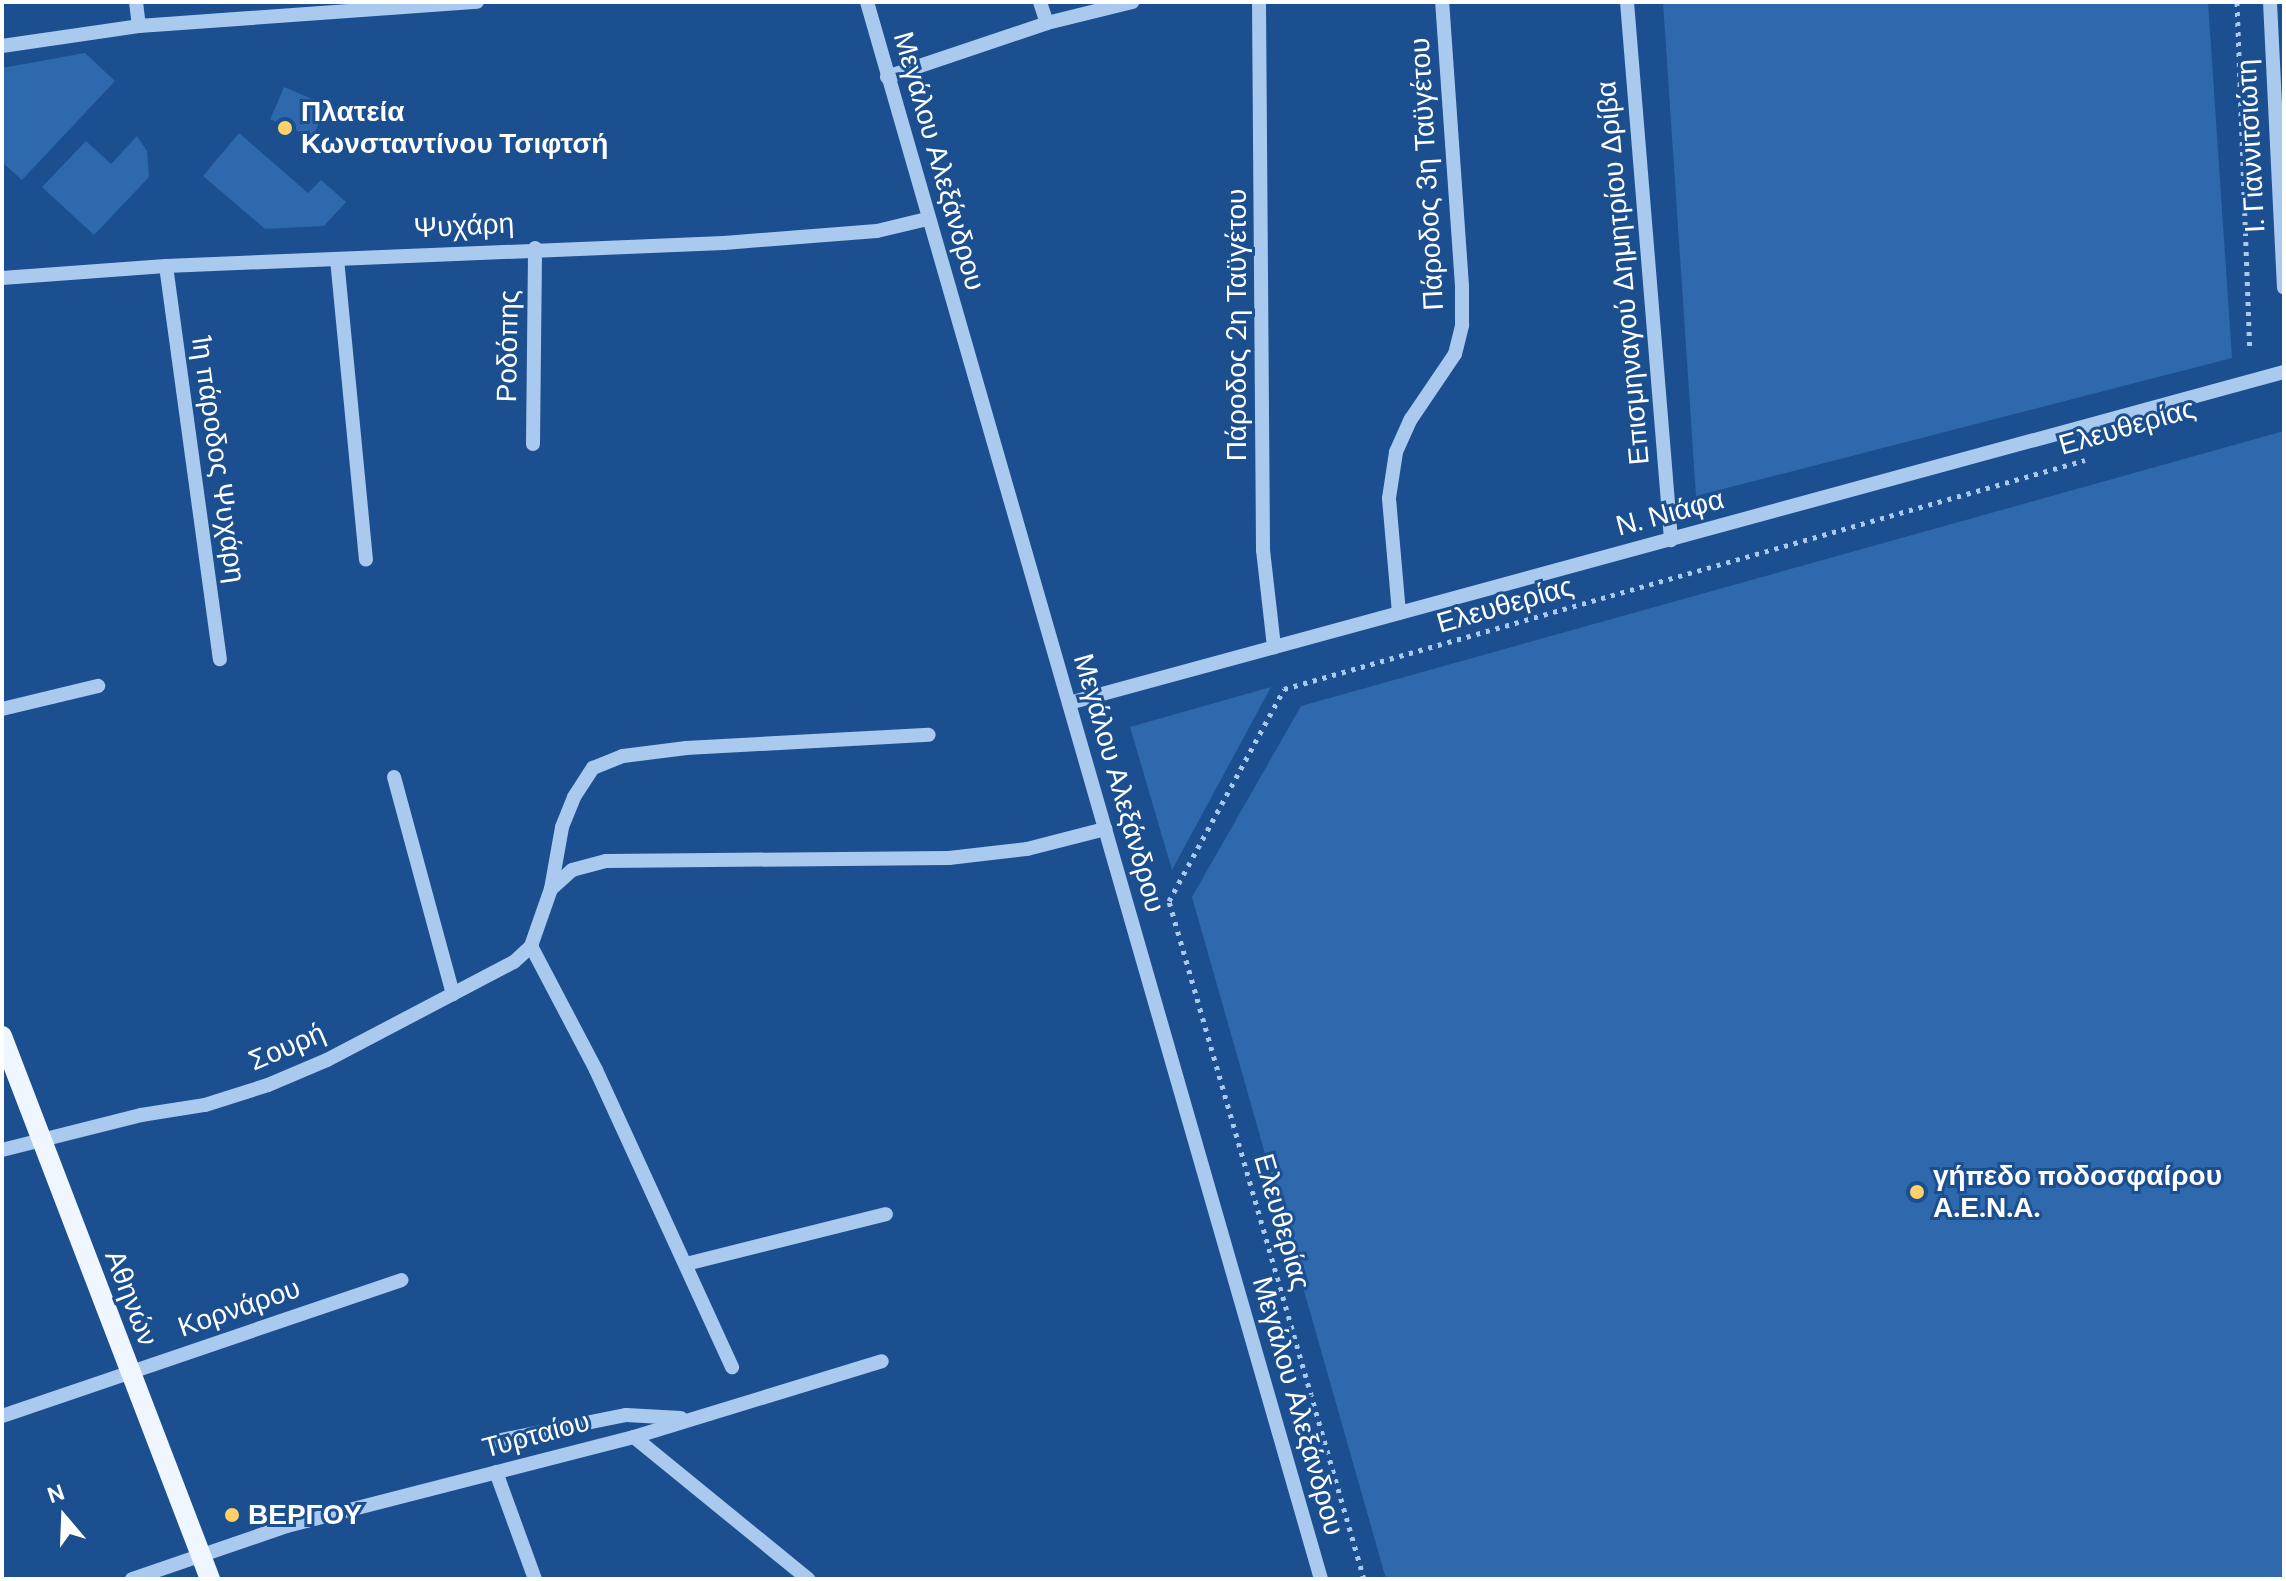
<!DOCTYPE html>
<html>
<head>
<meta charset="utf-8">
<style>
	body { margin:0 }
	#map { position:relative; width:2286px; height:1581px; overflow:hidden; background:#1b4f8f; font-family:"DM Sans",sans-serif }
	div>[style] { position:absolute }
	.green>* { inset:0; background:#2e69ad; transform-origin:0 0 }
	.path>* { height:5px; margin-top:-2.5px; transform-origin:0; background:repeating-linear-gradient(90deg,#a9c9ee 0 4px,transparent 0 10px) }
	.minor>* { height:14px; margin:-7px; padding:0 7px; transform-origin:7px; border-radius:7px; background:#a9c9ee }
	.major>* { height:20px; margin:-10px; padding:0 10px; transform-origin:10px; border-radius:10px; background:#f0f6ff }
	.dots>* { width:22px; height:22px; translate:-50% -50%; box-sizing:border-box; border:4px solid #1b4f8f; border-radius:50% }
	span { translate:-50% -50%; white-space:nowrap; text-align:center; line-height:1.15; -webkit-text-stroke:6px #1b4f8f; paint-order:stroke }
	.poi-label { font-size:28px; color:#fff; font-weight:700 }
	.left { translate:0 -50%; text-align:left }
	.street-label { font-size:28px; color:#fff }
	.frame { position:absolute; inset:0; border:4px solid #fff; pointer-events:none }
	.north { position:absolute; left:24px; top:1477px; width:80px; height:80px; -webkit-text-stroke:6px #1b4f8f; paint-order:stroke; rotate:341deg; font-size:22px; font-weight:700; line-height:32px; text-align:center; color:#fff }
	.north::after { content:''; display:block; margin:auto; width:28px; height:36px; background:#fff; clip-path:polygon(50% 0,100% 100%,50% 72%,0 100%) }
</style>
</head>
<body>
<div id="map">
	<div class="green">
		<div style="clip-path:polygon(1663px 2px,2208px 2px,2232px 358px,1696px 496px)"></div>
		<div style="clip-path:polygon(85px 53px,115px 81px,22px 180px,2px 162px,2px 68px)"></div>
		<div style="left:284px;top:87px;width:46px;height:35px;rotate:23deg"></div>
		<div style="clip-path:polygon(239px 133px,308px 193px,321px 180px,346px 202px,324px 226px,265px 229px,203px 176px)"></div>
		<div style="clip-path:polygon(137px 136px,147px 151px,149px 177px,94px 235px,42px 187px,86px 141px,111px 164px)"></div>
		<div style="clip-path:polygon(2284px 431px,2284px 1579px,1386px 1579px,1192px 897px,1301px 706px)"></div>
		<div style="clip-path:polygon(1271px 687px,1172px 870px,1130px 727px)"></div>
	</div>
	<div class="path">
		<div style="left:2237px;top:2px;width:349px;rotate:87.9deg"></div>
		<div style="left:1364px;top:1579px;width:705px;rotate:-106.05deg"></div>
		<div style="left:1169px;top:901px;width:241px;rotate:-61.5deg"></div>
		<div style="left:1284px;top:689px;width:833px;rotate:-15.95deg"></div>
	</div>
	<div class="minor">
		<div style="left:136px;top:2px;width:24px;rotate:83deg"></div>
		<div style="left:867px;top:2px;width:1641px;rotate:73.94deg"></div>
		<div style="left:1040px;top:2px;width:22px;rotate:72deg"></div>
		<div style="left:1259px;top:2px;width:548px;rotate:89.58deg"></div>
		<div style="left:1263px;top:550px;width:98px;rotate:83.5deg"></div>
		<div style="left:1627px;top:2px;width:540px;rotate:85.32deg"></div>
		<div style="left:2270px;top:2px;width:286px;rotate:87.2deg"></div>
		<div style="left:2px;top:46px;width:138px;rotate:-8.3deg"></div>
		<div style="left:139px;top:26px;width:339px;rotate:-4.1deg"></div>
		<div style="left:887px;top:77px;width:169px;rotate:-18.6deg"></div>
		<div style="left:1047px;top:23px;width:88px;rotate:-13.9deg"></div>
		<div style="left:337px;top:259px;width:302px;rotate:84.5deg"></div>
		<div style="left:166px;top:266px;width:397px;rotate:82.2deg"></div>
		<div style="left:2px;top:278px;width:164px;rotate:-4.2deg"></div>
		<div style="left:166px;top:266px;width:558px;rotate:-2.36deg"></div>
		<div style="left:724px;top:243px;width:153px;rotate:-4.5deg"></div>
		<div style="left:877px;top:231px;width:51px;rotate:-13.5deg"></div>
		<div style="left:533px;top:444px;width:196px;rotate:-89.4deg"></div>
		<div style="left:1399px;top:613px;width:115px;rotate:-95deg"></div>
		<div style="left:1389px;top:498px;width:47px;rotate:-81.3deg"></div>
		<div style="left:1396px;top:452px;width:36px;rotate:-66deg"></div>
		<div style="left:1411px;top:419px;width:78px;rotate:-55.9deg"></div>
		<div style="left:1455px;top:354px;width:30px;rotate:-76deg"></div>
		<div style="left:1462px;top:325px;width:39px;rotate:-90deg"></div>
		<div style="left:1462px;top:286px;width:285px;rotate:-94deg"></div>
		<div style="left:1069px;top:703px;width:1259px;rotate:-15.24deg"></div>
		<div style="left:2px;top:709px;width:99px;rotate:-13.5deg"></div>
		<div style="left:394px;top:777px;width:225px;rotate:74.8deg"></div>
		<div style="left:551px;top:889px;width:63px;rotate:-79.9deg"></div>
		<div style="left:562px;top:827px;width:32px;rotate:-68deg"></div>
		<div style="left:574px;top:797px;width:35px;rotate:-57deg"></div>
		<div style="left:593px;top:768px;width:32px;rotate:-22deg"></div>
		<div style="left:623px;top:756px;width:64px;rotate:-7.2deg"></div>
		<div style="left:686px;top:748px;width:243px;rotate:-3.1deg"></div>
		<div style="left:531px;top:946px;width:140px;rotate:62.3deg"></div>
		<div style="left:596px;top:1070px;width:327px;rotate:65.4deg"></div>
		<div style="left:2px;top:1150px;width:143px;rotate:-14.1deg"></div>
		<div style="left:141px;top:1115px;width:65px;rotate:-8.9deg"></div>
		<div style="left:205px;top:1105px;width:66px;rotate:-17.6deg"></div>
		<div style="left:268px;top:1085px;width:64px;rotate:-23deg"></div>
		<div style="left:327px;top:1060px;width:211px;rotate:-27.7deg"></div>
		<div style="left:514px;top:962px;width:23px;rotate:-43deg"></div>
		<div style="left:531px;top:946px;width:60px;rotate:-70.7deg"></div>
		<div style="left:551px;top:889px;width:28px;rotate:-42deg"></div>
		<div style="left:572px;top:870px;width:35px;rotate:-15deg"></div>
		<div style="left:606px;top:861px;width:343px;rotate:-0.5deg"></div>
		<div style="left:949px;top:858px;width:79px;rotate:-6.6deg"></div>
		<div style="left:1027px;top:849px;width:81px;rotate:-14.4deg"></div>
		<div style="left:686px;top:1264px;width:206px;rotate:-14deg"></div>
		<div style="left:2px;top:1416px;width:422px;rotate:-18.8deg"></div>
		<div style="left:634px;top:1437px;width:225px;rotate:39.2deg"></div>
		<div style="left:496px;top:1441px;width:133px;rotate:-11.3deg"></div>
		<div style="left:626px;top:1415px;width:55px;rotate:3.1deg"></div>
		<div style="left:496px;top:1472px;width:114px;rotate:70deg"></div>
		<div style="left:132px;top:1579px;width:164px;rotate:-18.9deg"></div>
		<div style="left:287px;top:1526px;width:358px;rotate:-14.4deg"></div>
		<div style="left:634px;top:1437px;width:259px;rotate:-17deg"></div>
	</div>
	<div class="major">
		<div style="left:2px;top:1036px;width:581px;rotate:69.04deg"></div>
	</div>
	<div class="dots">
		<div style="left:285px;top:128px;background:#ffd166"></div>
		<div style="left:1917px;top:1192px;background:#ffd166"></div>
		<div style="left:232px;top:1515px;background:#ffd166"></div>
	</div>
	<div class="poi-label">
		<span class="left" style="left:301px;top:128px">Πλατεία<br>Κωνσταντίνου Τσιφτσή</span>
		<span class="left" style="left:1933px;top:1192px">γήπεδο ποδοσφαίρου<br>Α.Ε.Ν.Α.</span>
		<span class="left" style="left:248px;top:1515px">ΒΕΡΓΟΥ</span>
	</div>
	<div class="street-label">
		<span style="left:2251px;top:146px;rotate:-93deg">Ι. Γιαννιτσιώτη</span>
		<span style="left:939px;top:161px;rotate:74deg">Μεγάλου Αλεξάνδρου</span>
		<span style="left:1427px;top:174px;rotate:-93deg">Πάροδος 3η Ταϋγέτου</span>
		<span style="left:464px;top:226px;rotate:-3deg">Ψυχάρη</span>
		<span style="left:1623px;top:273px;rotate:-95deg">Επισμηναγού Δημητρίου Δρίβα</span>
		<span style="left:1237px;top:325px;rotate:-90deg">Πάροδος 2η Ταϋγέτου</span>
		<span style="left:508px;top:346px;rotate:-89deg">Ροδόπης</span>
		<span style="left:2127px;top:427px;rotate:-16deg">Ελευθερίας</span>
		<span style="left:218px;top:459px;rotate:82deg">1η πάροδος Ψυχάρη</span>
		<span style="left:1670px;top:513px;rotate:-15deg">Ν. Νιάφα</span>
		<span style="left:1505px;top:605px;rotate:-16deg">Ελευθερίας</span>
		<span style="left:1119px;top:783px;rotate:74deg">Μεγάλου Αλεξάνδρου</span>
		<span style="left:287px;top:1047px;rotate:-23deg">Σουρή</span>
		<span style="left:1282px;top:1222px;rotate:74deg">Ελευθερίας</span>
		<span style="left:131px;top:1298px;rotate:69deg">Αθηνών</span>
		<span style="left:239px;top:1308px;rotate:-19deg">Κορνάρου</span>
		<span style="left:1298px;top:1406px;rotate:74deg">Μεγάλου Αλεξάνδρου</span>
		<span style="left:536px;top:1435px;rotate:-15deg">Τυρταίου</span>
	</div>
	<div class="frame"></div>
	<div class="north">N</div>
</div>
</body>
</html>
